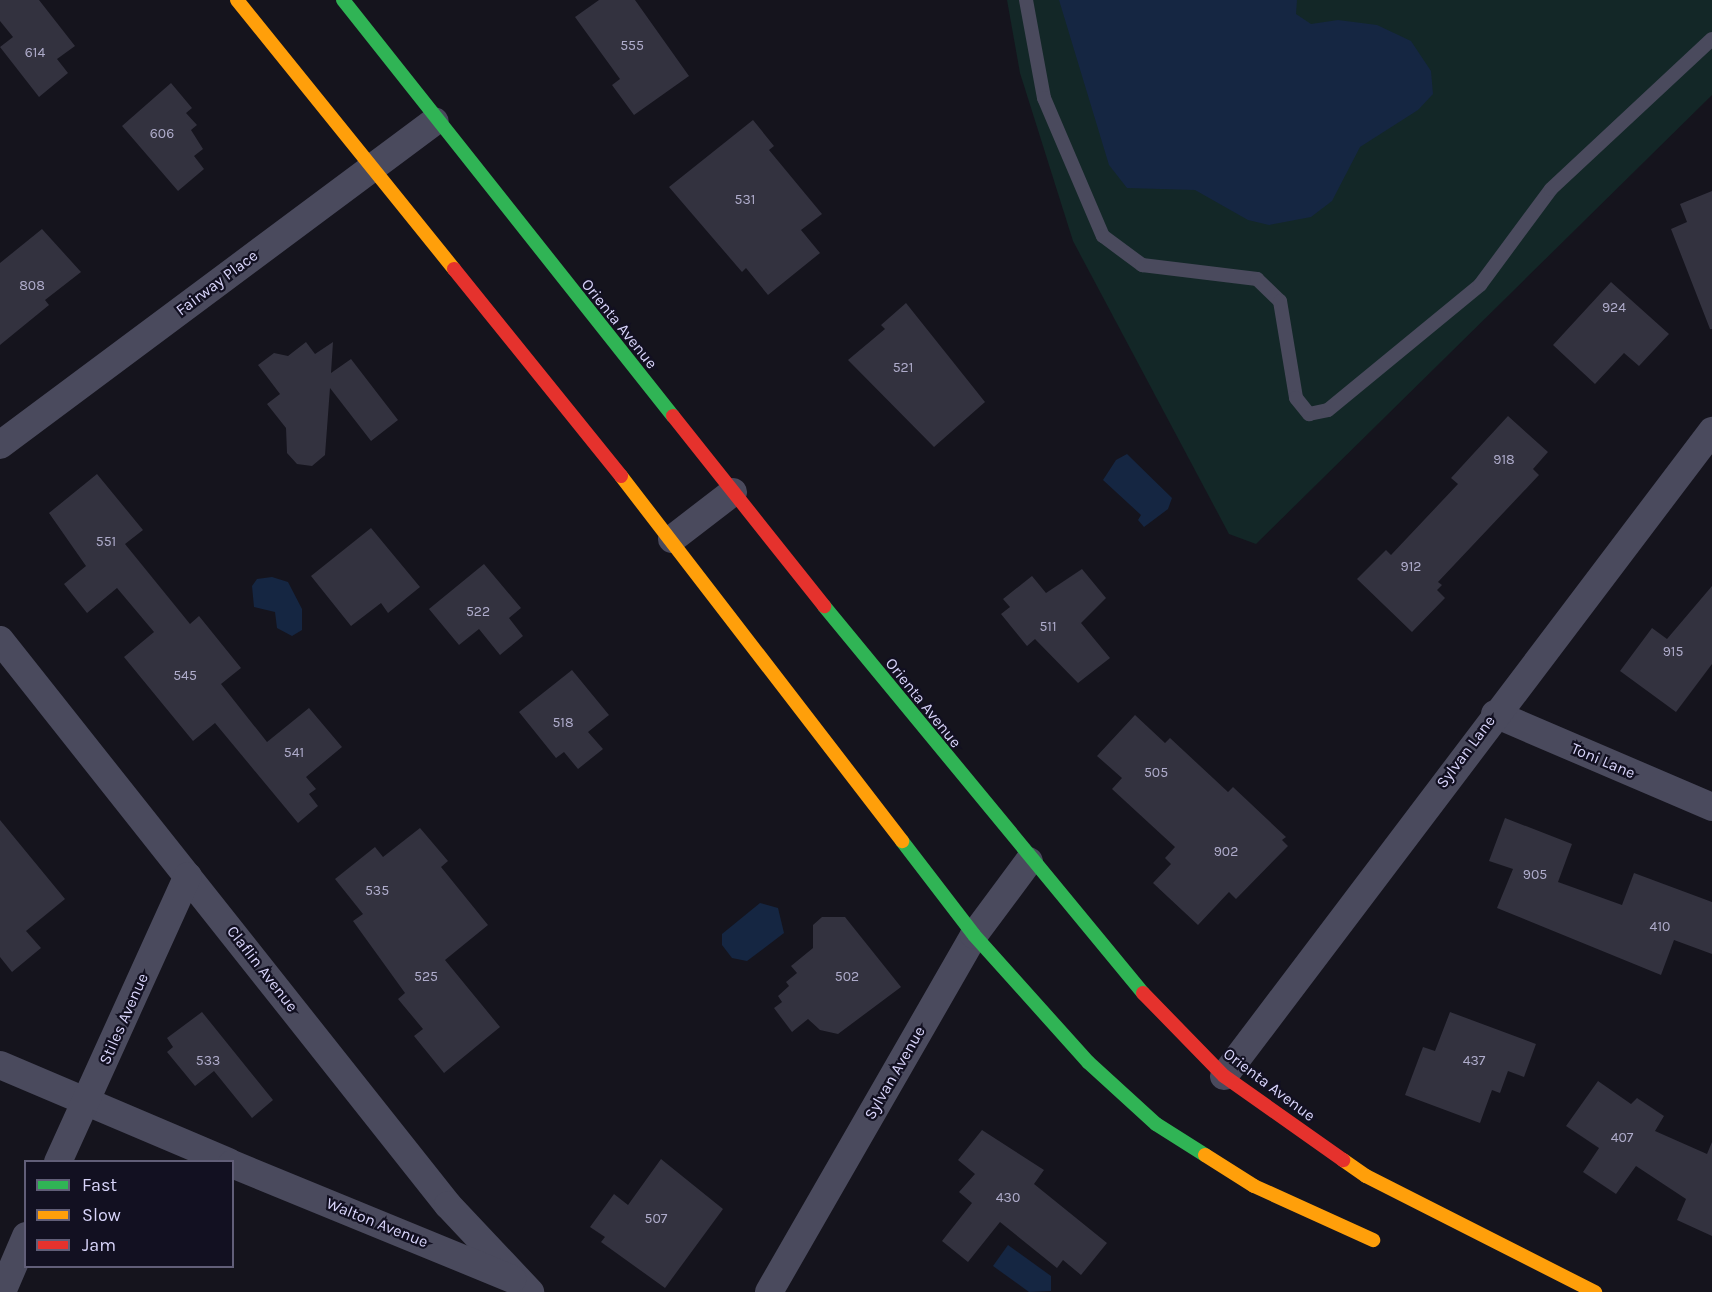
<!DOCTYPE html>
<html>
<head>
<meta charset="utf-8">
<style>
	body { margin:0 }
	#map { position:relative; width:1712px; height:1292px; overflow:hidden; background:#15141d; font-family:Karla,sans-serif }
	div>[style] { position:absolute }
	.green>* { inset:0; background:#132727 }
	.water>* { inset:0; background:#152642 }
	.building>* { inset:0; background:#33323f }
	.lane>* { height:14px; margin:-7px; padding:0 7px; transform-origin:7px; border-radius:7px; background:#4a4a5d }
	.street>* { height:28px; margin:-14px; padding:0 14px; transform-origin:14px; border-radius:14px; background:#4a4a5d }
	.fast>* { height:14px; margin:-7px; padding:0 7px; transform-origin:7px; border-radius:7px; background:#30b455 }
	.slow>* { height:14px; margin:-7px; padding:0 7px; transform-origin:7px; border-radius:7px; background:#ff9f0a }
	.jam>* { height:14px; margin:-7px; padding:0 7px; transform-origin:7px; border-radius:7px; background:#e5322d }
	span { translate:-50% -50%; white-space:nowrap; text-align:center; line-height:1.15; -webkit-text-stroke:4.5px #121021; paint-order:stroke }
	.number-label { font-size:14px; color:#afaccb }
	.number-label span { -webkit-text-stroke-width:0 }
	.street-label { font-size:16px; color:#d8d4fa }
	.legend { position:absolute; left:24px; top:1160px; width:210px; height:108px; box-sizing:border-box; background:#121021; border:2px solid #615e78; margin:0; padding:8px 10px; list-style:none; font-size:18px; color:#d8d4fa }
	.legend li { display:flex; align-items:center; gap:12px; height:30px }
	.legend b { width:30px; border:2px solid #615e78 }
</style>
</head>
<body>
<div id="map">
	<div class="green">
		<div style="clip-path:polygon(1007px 0,1712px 0,1712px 95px,1256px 544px,1229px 534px,1073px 241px,1020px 73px)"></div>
	</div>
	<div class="water">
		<div style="clip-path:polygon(1059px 0,1297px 0,1296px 14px,1311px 24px,1338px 20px,1377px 25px,1411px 41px,1431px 71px,1433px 94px,1418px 110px,1360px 147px,1332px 201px,1311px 217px,1269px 225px,1248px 220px,1195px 190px,1127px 188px,1109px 165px)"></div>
		<div style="clip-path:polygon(1127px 454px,1172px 498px,1168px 509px,1144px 527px,1138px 520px,1141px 515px,1103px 480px,1116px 460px)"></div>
		<div style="clip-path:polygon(272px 577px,288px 582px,302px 609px,302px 630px,292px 636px,277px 628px,275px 612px,254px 607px,252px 586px,257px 579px)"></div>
		<div style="clip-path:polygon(760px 903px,778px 908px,784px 933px,747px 961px,732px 958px,722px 945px,722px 934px)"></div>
		<div style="clip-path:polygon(1008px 1245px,1051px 1276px,1051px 1291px,1029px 1292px,993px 1266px)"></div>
	</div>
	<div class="building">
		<div style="clip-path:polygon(0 0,39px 0,75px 46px,57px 59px,68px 73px,39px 97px,0 47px,13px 37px,0 21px)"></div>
		<div style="clip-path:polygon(599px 0,635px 0,689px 76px,634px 115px,612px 85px,620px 79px,575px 17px)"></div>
		<div style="clip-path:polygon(171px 83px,192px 108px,186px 113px,197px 125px,191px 130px,203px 149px,194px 156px,204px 169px,178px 191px,122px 126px)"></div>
		<div style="clip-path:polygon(753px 120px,774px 146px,769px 150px,822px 214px,801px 230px,820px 253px,768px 295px,746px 268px,742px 272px,669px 187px)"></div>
		<div style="clip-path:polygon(1712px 191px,1712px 329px,1710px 329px,1671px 229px,1687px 222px,1680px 204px)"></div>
		<div style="clip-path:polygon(42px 229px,81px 272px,45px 300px,49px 305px,0 345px,0 263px)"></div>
		<div style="clip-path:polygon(1611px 282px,1669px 334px,1639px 366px,1624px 353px,1595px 384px,1553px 345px)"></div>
		<div style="clip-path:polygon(906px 303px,985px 402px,934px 447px,848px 360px,885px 329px,881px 325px)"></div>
		<div style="clip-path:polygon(306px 342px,315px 354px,333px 342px,331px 373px,351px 359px,398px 420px,371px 441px,330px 388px,325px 455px,312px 466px,297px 464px,287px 453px,286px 428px,267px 404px,280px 394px,258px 365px,274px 353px,288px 356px)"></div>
		<div style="clip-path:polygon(1508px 416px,1548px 452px,1533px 469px,1539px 475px,1438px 582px,1442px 585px,1437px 590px,1445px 598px,1412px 632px,1357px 579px,1386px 550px,1391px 555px,1458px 484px,1451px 478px)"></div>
		<div style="clip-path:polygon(97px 474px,143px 530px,125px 544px,190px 624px,199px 616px,241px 668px,221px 684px,267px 742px,309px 708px,342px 747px,306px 777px,316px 789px,309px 794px,318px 806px,298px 823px,215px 723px,193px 741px,124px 657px,154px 632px,117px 588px,87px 613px,64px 584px,86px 566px,49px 513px)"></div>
		<div style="clip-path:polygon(371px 528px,420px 587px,388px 613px,381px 603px,351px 626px,311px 576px)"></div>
		<div style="clip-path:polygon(484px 564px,521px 608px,509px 618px,523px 636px,500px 655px,479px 629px,459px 645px,429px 609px)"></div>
		<div style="clip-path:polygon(1082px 569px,1106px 598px,1081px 623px,1110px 658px,1078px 683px,1035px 639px,1027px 646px,1001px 614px,1010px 607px,1003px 599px,1032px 576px,1046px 593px)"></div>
		<div style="clip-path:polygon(1712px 586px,1712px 664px,1676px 712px,1620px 671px,1652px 628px,1667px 639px)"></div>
		<div style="clip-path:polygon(572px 670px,609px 715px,588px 732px,603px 749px,578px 769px,564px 752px,556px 758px,519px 712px)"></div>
		<div style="clip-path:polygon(1135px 715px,1165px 743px,1170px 738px,1228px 792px,1233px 787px,1286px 837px,1282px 840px,1288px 846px,1236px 899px,1229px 892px,1198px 925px,1153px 883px,1171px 864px,1165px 858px,1175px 847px,1112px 789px,1122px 778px,1097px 756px)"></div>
		<div style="clip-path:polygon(1505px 818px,1572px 844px,1558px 882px,1622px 905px,1634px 873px,1712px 902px,1712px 954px,1674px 940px,1661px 975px,1497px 908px,1513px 869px,1489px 861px)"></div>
		<div style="clip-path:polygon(0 820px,65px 899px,26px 931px,41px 948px,12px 972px,0 957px)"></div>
		<div style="clip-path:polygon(420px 828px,448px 861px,441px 867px,488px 925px,445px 960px,500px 1027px,444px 1073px,414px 1036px,423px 1029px,398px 999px,405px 993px,353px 921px,363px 914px,335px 879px,375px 847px,383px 857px)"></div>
		<div style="clip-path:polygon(822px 917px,845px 917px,901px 987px,838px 1034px,820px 1030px,808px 1019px,792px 1032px,774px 1008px,782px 1002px,778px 996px,789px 986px,786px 982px,797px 973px,791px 966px,813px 948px,813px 925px)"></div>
		<div style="clip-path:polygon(202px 1012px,273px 1100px,252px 1118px,214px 1071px,195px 1086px,167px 1052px,173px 1047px,167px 1038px)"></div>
		<div style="clip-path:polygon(1450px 1012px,1536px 1044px,1524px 1077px,1508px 1071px,1500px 1093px,1492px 1090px,1480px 1123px,1405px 1095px,1423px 1047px,1435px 1051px)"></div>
		<div style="clip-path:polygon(1598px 1081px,1631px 1104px,1637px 1098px,1664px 1116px,1655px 1131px,1707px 1154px,1712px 1142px,1712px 1236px,1677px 1220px,1686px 1199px,1636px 1166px,1616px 1194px,1583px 1172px,1599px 1148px,1566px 1126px)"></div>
		<div style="clip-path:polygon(982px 1130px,1044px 1170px,1034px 1184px,1107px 1243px,1081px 1275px,1063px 1260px,1057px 1268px,1000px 1222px,968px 1262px,942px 1241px,972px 1203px,959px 1192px,975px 1174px,958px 1160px)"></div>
		<div style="clip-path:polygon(661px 1159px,723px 1209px,665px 1288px,601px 1242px,605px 1237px,590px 1227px,614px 1194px,628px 1205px)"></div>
	</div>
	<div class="lane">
		<div style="left:1026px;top:0;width:100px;rotate:79.6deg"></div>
		<div style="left:1044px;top:98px;width:150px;rotate:66.9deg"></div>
		<div style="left:1103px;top:236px;width:49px;rotate:36.6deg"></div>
		<div style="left:1142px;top:265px;width:116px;rotate:6.9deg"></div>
		<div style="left:1257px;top:279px;width:32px;rotate:44deg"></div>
		<div style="left:1280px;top:301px;width:98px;rotate:80.6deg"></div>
		<div style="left:1296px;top:398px;width:21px;rotate:51deg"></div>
		<div style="left:1309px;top:414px;width:19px;rotate:-12deg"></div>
		<div style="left:1328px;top:410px;width:197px;rotate:-39.4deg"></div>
		<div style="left:1480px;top:285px;width:119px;rotate:-53.5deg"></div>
		<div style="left:1551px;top:189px;width:220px;rotate:-43deg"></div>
	</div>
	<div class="street">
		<div style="left:0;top:445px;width:542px;rotate:-36.68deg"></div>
		<div style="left:672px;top:539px;width:77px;rotate:-37.6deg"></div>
		<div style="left:0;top:640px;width:721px;rotate:51.59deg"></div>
		<div style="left:448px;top:1205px;width:120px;rotate:46.7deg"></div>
		<div style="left:1495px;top:714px;width:236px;rotate:23.2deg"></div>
		<div style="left:0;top:1065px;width:248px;rotate:23deg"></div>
		<div style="left:1224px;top:1076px;width:809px;rotate:-52.89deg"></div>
		<div style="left:58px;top:1162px;width:314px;rotate:-65.6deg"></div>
		<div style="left:232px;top:1164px;width:303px;rotate:22.3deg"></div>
		<div style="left:2px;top:1292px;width:61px;rotate:-66.8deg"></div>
		<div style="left:769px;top:1292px;width:412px;rotate:-60.1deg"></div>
		<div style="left:974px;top:935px;width:92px;rotate:-53.4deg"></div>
	</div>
	<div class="fast">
		<div style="left:343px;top:0;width:531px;rotate:51.58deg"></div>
		<div style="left:824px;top:606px;width:502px;rotate:50.5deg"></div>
		<div style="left:902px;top:841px;width:118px;rotate:52.5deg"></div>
		<div style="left:974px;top:935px;width:171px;rotate:48.1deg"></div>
		<div style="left:1088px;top:1062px;width:92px;rotate:42.4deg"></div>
		<div style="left:1156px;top:1124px;width:58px;rotate:32.3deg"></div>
	</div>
	<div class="slow">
		<div style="left:237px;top:0;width:346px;rotate:51.1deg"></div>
		<div style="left:621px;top:476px;width:461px;rotate:52.4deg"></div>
		<div style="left:1205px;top:1155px;width:58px;rotate:32.3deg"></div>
		<div style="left:1254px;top:1186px;width:131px;rotate:24.4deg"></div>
		<div style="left:1343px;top:1160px;width:28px;rotate:35deg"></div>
		<div style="left:1366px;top:1176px;width:257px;rotate:26.9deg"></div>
	</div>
	<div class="jam">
		<div style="left:454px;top:269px;width:266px;rotate:51.1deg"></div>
		<div style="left:673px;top:416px;width:243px;rotate:51.5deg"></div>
		<div style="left:1143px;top:993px;width:116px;rotate:45.7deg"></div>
		<div style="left:1224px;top:1076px;width:146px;rotate:35.2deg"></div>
	</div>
	<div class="number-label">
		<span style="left:632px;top:46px">555</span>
		<span style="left:35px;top:53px">614</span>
		<span style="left:162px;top:134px">606</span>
		<span style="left:745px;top:200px">531</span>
		<span style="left:32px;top:286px">808</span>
		<span style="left:1614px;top:308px">924</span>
		<span style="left:903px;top:368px">521</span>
		<span style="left:1504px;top:460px">918</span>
		<span style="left:106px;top:542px">551</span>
		<span style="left:1411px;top:567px">912</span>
		<span style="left:478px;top:612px">522</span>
		<span style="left:1048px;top:627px">511</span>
		<span style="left:1673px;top:652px">915</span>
		<span style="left:185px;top:676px">545</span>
		<span style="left:563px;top:723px">518</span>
		<span style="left:294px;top:753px">541</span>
		<span style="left:1156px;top:773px">505</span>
		<span style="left:1226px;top:852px">902</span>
		<span style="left:1535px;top:875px">905</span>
		<span style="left:377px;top:891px">535</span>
		<span style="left:1660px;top:927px">410</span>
		<span style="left:426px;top:977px">525</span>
		<span style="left:847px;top:977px">502</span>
		<span style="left:208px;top:1061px">533</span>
		<span style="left:1474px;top:1061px">437</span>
		<span style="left:1622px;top:1138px">407</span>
		<span style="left:1008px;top:1198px">430</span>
		<span style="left:656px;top:1219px">507</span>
	</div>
	<div class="street-label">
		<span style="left:217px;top:283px;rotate:-37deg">Fairway Place</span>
		<span style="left:619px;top:324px;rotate:51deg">Orienta Avenue</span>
		<span style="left:923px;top:703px;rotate:51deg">Orienta Avenue</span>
		<span style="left:1466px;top:752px;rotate:-53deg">Sylvan Lane</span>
		<span style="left:1603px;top:761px;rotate:23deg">Toni Lane</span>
		<span style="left:262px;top:969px;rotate:52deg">Claflin Avenue</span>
		<span style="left:124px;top:1019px;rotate:-66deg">Stiles Avenue</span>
		<span style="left:895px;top:1073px;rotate:-60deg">Sylvan Avenue</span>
		<span style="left:1269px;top:1085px;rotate:37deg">Orienta Avenue</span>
		<span style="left:377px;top:1223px;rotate:22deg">Walton Avenue</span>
	</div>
	<ul class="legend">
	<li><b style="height:8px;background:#30b455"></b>Fast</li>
	<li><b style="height:8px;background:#ff9f0a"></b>Slow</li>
	<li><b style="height:8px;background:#e5322d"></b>Jam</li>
	</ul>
</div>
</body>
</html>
